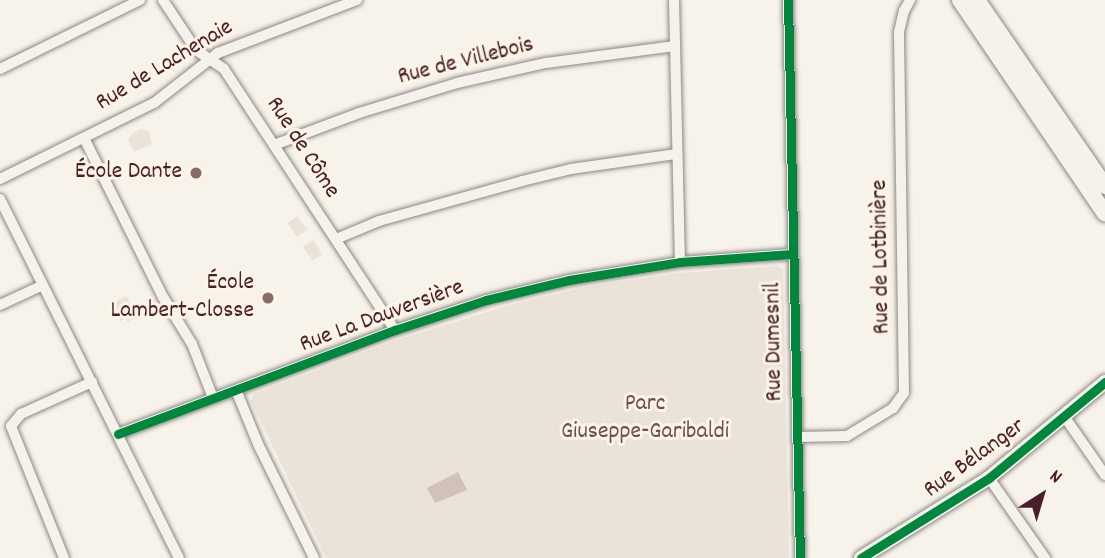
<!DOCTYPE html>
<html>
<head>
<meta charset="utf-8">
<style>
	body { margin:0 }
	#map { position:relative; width:1105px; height:558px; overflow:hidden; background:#f7f3ea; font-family:Dekko,sans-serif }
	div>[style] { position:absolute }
	.green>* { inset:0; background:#ebe2d8; transform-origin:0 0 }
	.water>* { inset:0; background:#d0c1ba }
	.roads { filter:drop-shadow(0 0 2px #908684) drop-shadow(0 0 2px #908684) }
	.minor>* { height:10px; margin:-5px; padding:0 5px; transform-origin:5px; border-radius:5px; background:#f5f2ec }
	.tertiary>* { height:14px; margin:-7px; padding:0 7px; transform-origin:7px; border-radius:7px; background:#f5f2ec }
	.secondary>* { height:16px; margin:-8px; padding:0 8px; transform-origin:8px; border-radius:8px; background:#f5f2ec }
	.cycleway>* { height:9px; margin:-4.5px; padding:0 4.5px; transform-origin:4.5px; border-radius:4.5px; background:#00873e }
	.dots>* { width:19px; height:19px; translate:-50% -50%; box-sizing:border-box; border:4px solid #fcf5e5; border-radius:50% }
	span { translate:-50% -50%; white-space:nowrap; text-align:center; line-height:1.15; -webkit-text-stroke:6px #fcf5e5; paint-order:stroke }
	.street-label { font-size:24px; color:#4a1f2b }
	.poi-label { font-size:24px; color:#4a1f2b }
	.right { translate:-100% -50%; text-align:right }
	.park-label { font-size:24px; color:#704c53 }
	.north { position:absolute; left:1007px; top:460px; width:70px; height:70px; -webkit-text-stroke:5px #fcf5e5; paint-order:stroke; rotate:37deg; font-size:19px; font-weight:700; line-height:28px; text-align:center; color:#4a1f2b }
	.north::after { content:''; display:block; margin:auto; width:24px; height:32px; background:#4a1f2b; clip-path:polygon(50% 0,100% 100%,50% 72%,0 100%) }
</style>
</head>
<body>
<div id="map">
	<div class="green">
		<div style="clip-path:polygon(141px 129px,149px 131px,152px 144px,134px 152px,128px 140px,133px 133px)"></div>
		<div style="left:297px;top:216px;width:17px;height:12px;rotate:54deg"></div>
		<div style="left:313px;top:240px;width:17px;height:12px;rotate:57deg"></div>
		<div style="clip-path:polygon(778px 266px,783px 269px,789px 558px,326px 558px,251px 401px,254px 394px,391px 342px,510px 305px,586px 287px,680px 273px)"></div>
		<div style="clip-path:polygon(126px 296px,138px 316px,128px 322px,125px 319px,120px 321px,113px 303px)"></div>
	</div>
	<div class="water">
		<div style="clip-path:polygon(458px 472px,467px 490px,435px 503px,427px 488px)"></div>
	</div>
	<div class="roads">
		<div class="minor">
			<div style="left:163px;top:0;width:60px;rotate:56.6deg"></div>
			<div style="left:196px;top:50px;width:34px;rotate:34deg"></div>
			<div style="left:224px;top:69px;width:312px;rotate:56.8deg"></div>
			<div style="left:674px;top:0;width:262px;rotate:88.7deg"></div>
			<div style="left:788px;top:0;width:558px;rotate:88.77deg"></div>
			<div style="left:0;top:69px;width:156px;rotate:-26.2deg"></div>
			<div style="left:84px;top:138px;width:178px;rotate:63.6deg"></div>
			<div style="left:163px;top:297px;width:55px;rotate:58.3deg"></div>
			<div style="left:192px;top:344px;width:58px;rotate:68.7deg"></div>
			<div style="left:274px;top:145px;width:91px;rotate:-20.6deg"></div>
			<div style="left:359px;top:113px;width:102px;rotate:-17deg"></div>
			<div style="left:457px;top:83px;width:91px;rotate:-12.7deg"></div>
			<div style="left:546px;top:63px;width:130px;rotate:-7.5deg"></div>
			<div style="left:0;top:179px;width:172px;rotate:-26.3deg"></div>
			<div style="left:154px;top:103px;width:81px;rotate:-38deg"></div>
			<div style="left:218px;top:53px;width:149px;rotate:-20.9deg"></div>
			<div style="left:0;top:199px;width:401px;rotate:63.5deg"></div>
			<div style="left:336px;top:239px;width:47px;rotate:-22.7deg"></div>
			<div style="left:379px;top:221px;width:148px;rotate:-15.6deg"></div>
			<div style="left:522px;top:181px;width:50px;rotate:-13.8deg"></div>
			<div style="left:571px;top:169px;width:107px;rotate:-8.1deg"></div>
			<div style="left:0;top:305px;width:47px;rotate:-24.9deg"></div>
			<div style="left:236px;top:390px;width:58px;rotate:67.8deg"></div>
			<div style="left:258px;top:444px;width:127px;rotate:63.8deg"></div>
			<div style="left:1064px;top:416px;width:72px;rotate:55.2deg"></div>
			<div style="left:118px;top:434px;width:296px;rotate:-20.6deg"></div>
			<div style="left:395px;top:330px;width:96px;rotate:-18.2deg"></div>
			<div style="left:486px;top:300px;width:85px;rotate:-13.5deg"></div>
			<div style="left:569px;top:280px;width:112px;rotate:-9.2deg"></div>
			<div style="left:680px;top:262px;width:112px;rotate:-4.1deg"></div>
			<div style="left:797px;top:437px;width:50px;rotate:-1.1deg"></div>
			<div style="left:847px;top:436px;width:54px;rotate:-31.3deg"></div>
			<div style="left:893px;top:408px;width:19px;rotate:-54deg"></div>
			<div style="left:904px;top:393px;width:361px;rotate:-90.8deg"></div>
			<div style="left:899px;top:32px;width:22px;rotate:-77deg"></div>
			<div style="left:904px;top:11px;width:13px;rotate:-61deg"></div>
			<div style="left:989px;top:478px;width:98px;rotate:55deg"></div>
			<div style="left:64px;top:558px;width:142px;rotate:-111.9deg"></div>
			<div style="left:11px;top:426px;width:16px;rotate:-50deg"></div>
			<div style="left:21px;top:414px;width:78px;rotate:-24.3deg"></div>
		</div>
		<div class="tertiary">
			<div style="left:861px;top:558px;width:151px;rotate:-32deg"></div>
			<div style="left:989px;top:478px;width:151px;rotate:-39.6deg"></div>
		</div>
		<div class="secondary">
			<div style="left:960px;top:0;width:258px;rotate:55.8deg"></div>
			<div style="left:977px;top:0;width:226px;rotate:55.5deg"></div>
		</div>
	</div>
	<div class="cycleway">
		<div style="left:788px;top:0;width:558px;rotate:88.77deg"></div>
		<div style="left:118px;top:434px;width:296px;rotate:-20.6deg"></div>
		<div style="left:395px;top:330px;width:96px;rotate:-18.2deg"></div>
		<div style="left:486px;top:300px;width:85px;rotate:-13.5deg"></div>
		<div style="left:569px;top:280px;width:112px;rotate:-9.2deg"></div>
		<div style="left:680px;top:262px;width:112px;rotate:-4.1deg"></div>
		<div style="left:861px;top:558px;width:151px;rotate:-32deg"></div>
		<div style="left:989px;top:478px;width:151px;rotate:-39.6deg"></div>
	</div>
	<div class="dots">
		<div style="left:196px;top:173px;background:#87696e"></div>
		<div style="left:268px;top:298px;background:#87696e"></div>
	</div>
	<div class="street-label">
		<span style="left:466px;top:62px;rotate:-14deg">Rue de Villebois</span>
		<span style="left:165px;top:66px;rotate:-31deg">Rue de Lachenaie</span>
		<span style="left:302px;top:148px;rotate:57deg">Rue de Côme</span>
		<span style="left:882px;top:257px;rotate:-91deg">Rue de Lotbinière</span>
		<span style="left:382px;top:317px;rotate:-20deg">Rue La Dauversière</span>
		<span style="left:775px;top:342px;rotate:-91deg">Rue Dumesnil</span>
		<span style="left:975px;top:459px;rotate:-36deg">Rue Bélanger</span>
	</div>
	<div class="poi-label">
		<span class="right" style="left:182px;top:173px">École Dante</span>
		<span class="right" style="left:254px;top:298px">École<br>Lambert-Closse</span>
	</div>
	<div class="park-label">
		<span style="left:645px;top:419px">Parc<br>Giuseppe-Garibaldi</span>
	</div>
	<div class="north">N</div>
</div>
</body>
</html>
